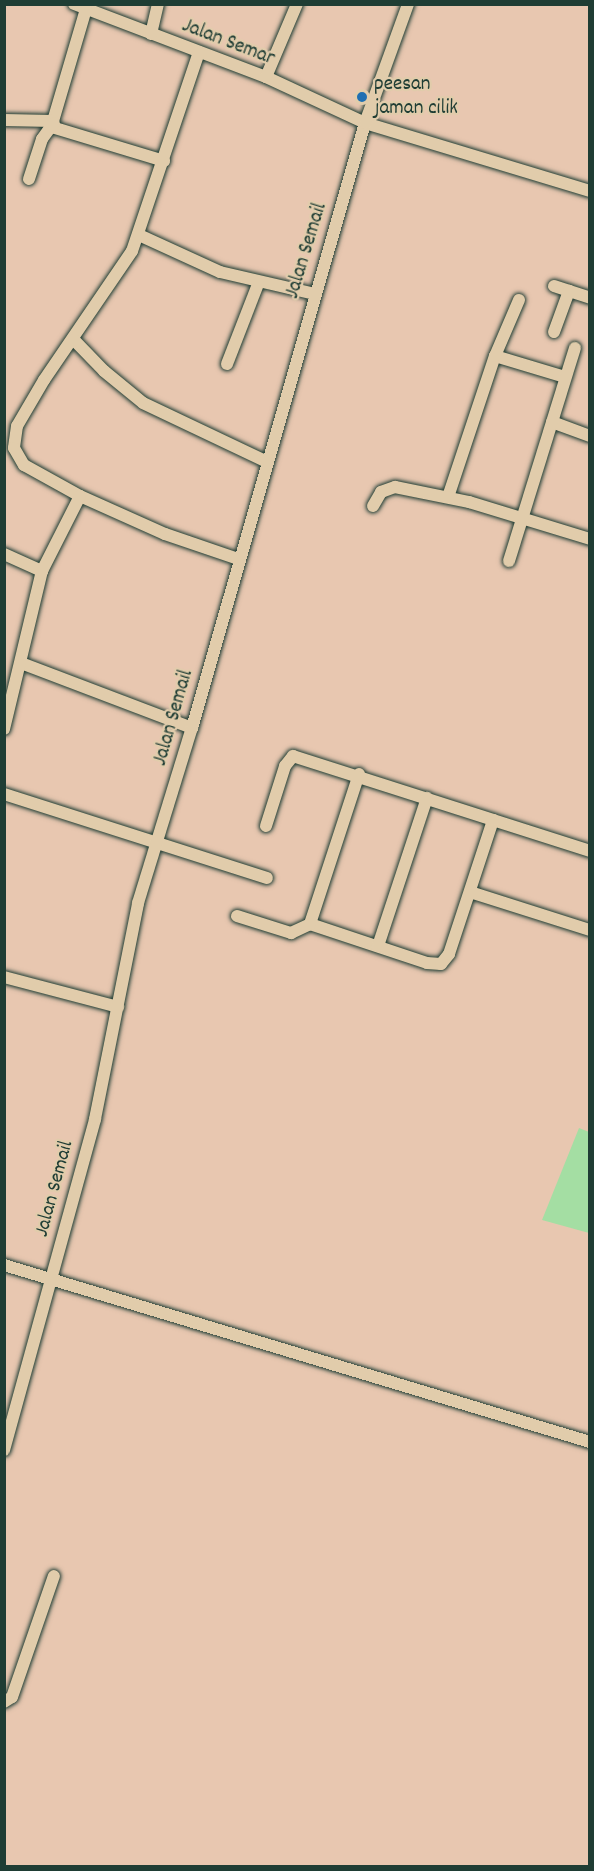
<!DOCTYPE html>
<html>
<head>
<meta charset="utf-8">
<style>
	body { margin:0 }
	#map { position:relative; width:594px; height:1871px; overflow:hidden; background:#e8c7b0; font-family:Dekko,sans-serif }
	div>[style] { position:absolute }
	.green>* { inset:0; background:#a4dea3 }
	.roads { filter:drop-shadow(0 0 2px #1f3d34) drop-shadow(0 0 2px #1f3d34) }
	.minor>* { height:12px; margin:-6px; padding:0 6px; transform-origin:6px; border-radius:6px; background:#e1ccab }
	.dots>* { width:16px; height:16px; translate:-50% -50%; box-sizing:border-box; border:3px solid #e1ccab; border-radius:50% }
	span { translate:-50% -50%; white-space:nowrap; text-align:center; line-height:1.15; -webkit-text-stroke:4.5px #e1ccab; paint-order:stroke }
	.street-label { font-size:21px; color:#1f3d34 }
	.poi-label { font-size:21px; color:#1f3d34 }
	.left { translate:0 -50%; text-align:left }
	.frame { position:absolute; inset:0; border:6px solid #1f3d34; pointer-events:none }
</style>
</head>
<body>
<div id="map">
	<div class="green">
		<div style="clip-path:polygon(579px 1128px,589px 1132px,589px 1233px,542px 1220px)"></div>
	</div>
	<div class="roads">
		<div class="minor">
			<div style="left:74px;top:4px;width:205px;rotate:20.8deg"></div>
			<div style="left:266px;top:77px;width:109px;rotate:24.9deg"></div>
			<div style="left:365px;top:123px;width:235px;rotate:16.8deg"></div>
			<div style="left:86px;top:9px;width:117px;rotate:106.4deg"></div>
			<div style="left:53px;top:121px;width:7px;rotate:74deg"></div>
			<div style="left:55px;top:128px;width:114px;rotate:16.8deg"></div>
			<div style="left:151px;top:34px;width:31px;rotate:-77deg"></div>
			<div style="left:199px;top:52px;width:210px;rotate:108.6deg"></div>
			<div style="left:132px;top:251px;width:156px;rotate:124.3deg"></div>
			<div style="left:44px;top:380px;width:53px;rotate:120.4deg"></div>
			<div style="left:17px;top:426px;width:22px;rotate:98deg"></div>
			<div style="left:14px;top:448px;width:20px;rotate:60deg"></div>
			<div style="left:24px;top:465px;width:64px;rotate:29deg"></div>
			<div style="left:80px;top:496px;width:93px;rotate:24.1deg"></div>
			<div style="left:165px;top:534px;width:77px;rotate:18.9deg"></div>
			<div style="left:266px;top:77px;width:79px;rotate:-67deg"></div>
			<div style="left:4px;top:120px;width:49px;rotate:1.2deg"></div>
			<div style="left:29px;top:179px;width:42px;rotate:-72deg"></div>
			<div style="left:42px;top:139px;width:19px;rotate:-54deg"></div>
			<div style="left:139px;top:235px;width:89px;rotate:24.6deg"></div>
			<div style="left:220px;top:272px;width:98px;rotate:13deg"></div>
			<div style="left:554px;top:286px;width:38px;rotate:18deg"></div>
			<div style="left:554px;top:332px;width:44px;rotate:-69.9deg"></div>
			<div style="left:74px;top:340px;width:43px;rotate:45.9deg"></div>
			<div style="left:104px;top:371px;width:50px;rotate:39.4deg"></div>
			<div style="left:143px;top:403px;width:137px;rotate:25.4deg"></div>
			<div style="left:495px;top:356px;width:73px;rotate:16.7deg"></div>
			<div style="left:227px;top:364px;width:86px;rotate:-68.8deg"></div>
			<div style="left:552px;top:422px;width:40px;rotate:20.2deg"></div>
			<div style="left:448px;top:497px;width:149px;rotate:-71.6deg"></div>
			<div style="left:495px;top:356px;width:61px;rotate:-66.8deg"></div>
			<div style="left:373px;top:506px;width:16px;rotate:-60deg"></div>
			<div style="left:381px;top:492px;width:15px;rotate:-20deg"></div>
			<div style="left:395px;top:487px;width:76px;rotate:11.5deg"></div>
			<div style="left:469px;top:502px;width:127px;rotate:17deg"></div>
			<div style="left:4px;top:554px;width:42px;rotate:24.1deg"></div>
			<div style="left:509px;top:561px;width:223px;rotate:-72.8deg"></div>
			<div style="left:21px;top:663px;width:183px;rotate:20.8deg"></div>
			<div style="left:4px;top:729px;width:163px;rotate:-76.5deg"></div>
			<div style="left:42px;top:571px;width:84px;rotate:-63.1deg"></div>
			<div style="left:359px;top:774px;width:158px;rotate:108.1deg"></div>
			<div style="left:310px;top:924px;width:123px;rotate:18.4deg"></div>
			<div style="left:427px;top:963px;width:14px;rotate:4deg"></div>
			<div style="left:441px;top:964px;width:13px;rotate:-51deg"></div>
			<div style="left:449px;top:954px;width:141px;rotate:-71.8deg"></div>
			<div style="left:493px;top:820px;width:102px;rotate:17.7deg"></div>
			<div style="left:4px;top:794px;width:276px;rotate:17.7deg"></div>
			<div style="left:266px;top:826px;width:63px;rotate:-72.4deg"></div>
			<div style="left:285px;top:766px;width:13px;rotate:-51deg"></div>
			<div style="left:293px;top:756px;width:210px;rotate:17.7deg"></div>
			<div style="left:470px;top:892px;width:126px;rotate:17.6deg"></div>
			<div style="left:237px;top:916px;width:57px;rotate:17.5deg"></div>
			<div style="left:291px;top:933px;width:21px;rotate:-25deg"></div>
			<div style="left:378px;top:946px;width:156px;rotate:-71.7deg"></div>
			<div style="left:4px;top:977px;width:118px;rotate:14.7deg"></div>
			<div style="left:4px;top:1265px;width:612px;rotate:16.81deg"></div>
			<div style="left:4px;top:1450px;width:343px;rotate:-74.6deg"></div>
			<div style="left:95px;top:1119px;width:220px;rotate:-78.7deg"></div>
			<div style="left:138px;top:903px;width:183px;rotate:-72.9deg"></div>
			<div style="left:192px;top:728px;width:629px;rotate:-74.04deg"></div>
			<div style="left:365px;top:123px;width:127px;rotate:-70.1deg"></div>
			<div style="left:4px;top:1702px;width:9px;rotate:-32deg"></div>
			<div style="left:12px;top:1697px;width:128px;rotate:-70.9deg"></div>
		</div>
	</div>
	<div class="dots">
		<div style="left:362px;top:97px;background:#1f6fb2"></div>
	</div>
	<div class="street-label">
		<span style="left:228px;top:43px;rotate:21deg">Jalan Semar</span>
		<span style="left:307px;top:251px;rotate:-73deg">Jalan Semail</span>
		<span style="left:174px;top:718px;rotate:-74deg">Jalan Semail</span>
		<span style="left:55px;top:1189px;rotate:-75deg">Jalan Semail</span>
	</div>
	<div class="poi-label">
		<span class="left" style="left:374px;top:97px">peesan<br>jaman cilik</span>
	</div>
	<div class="frame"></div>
</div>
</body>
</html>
